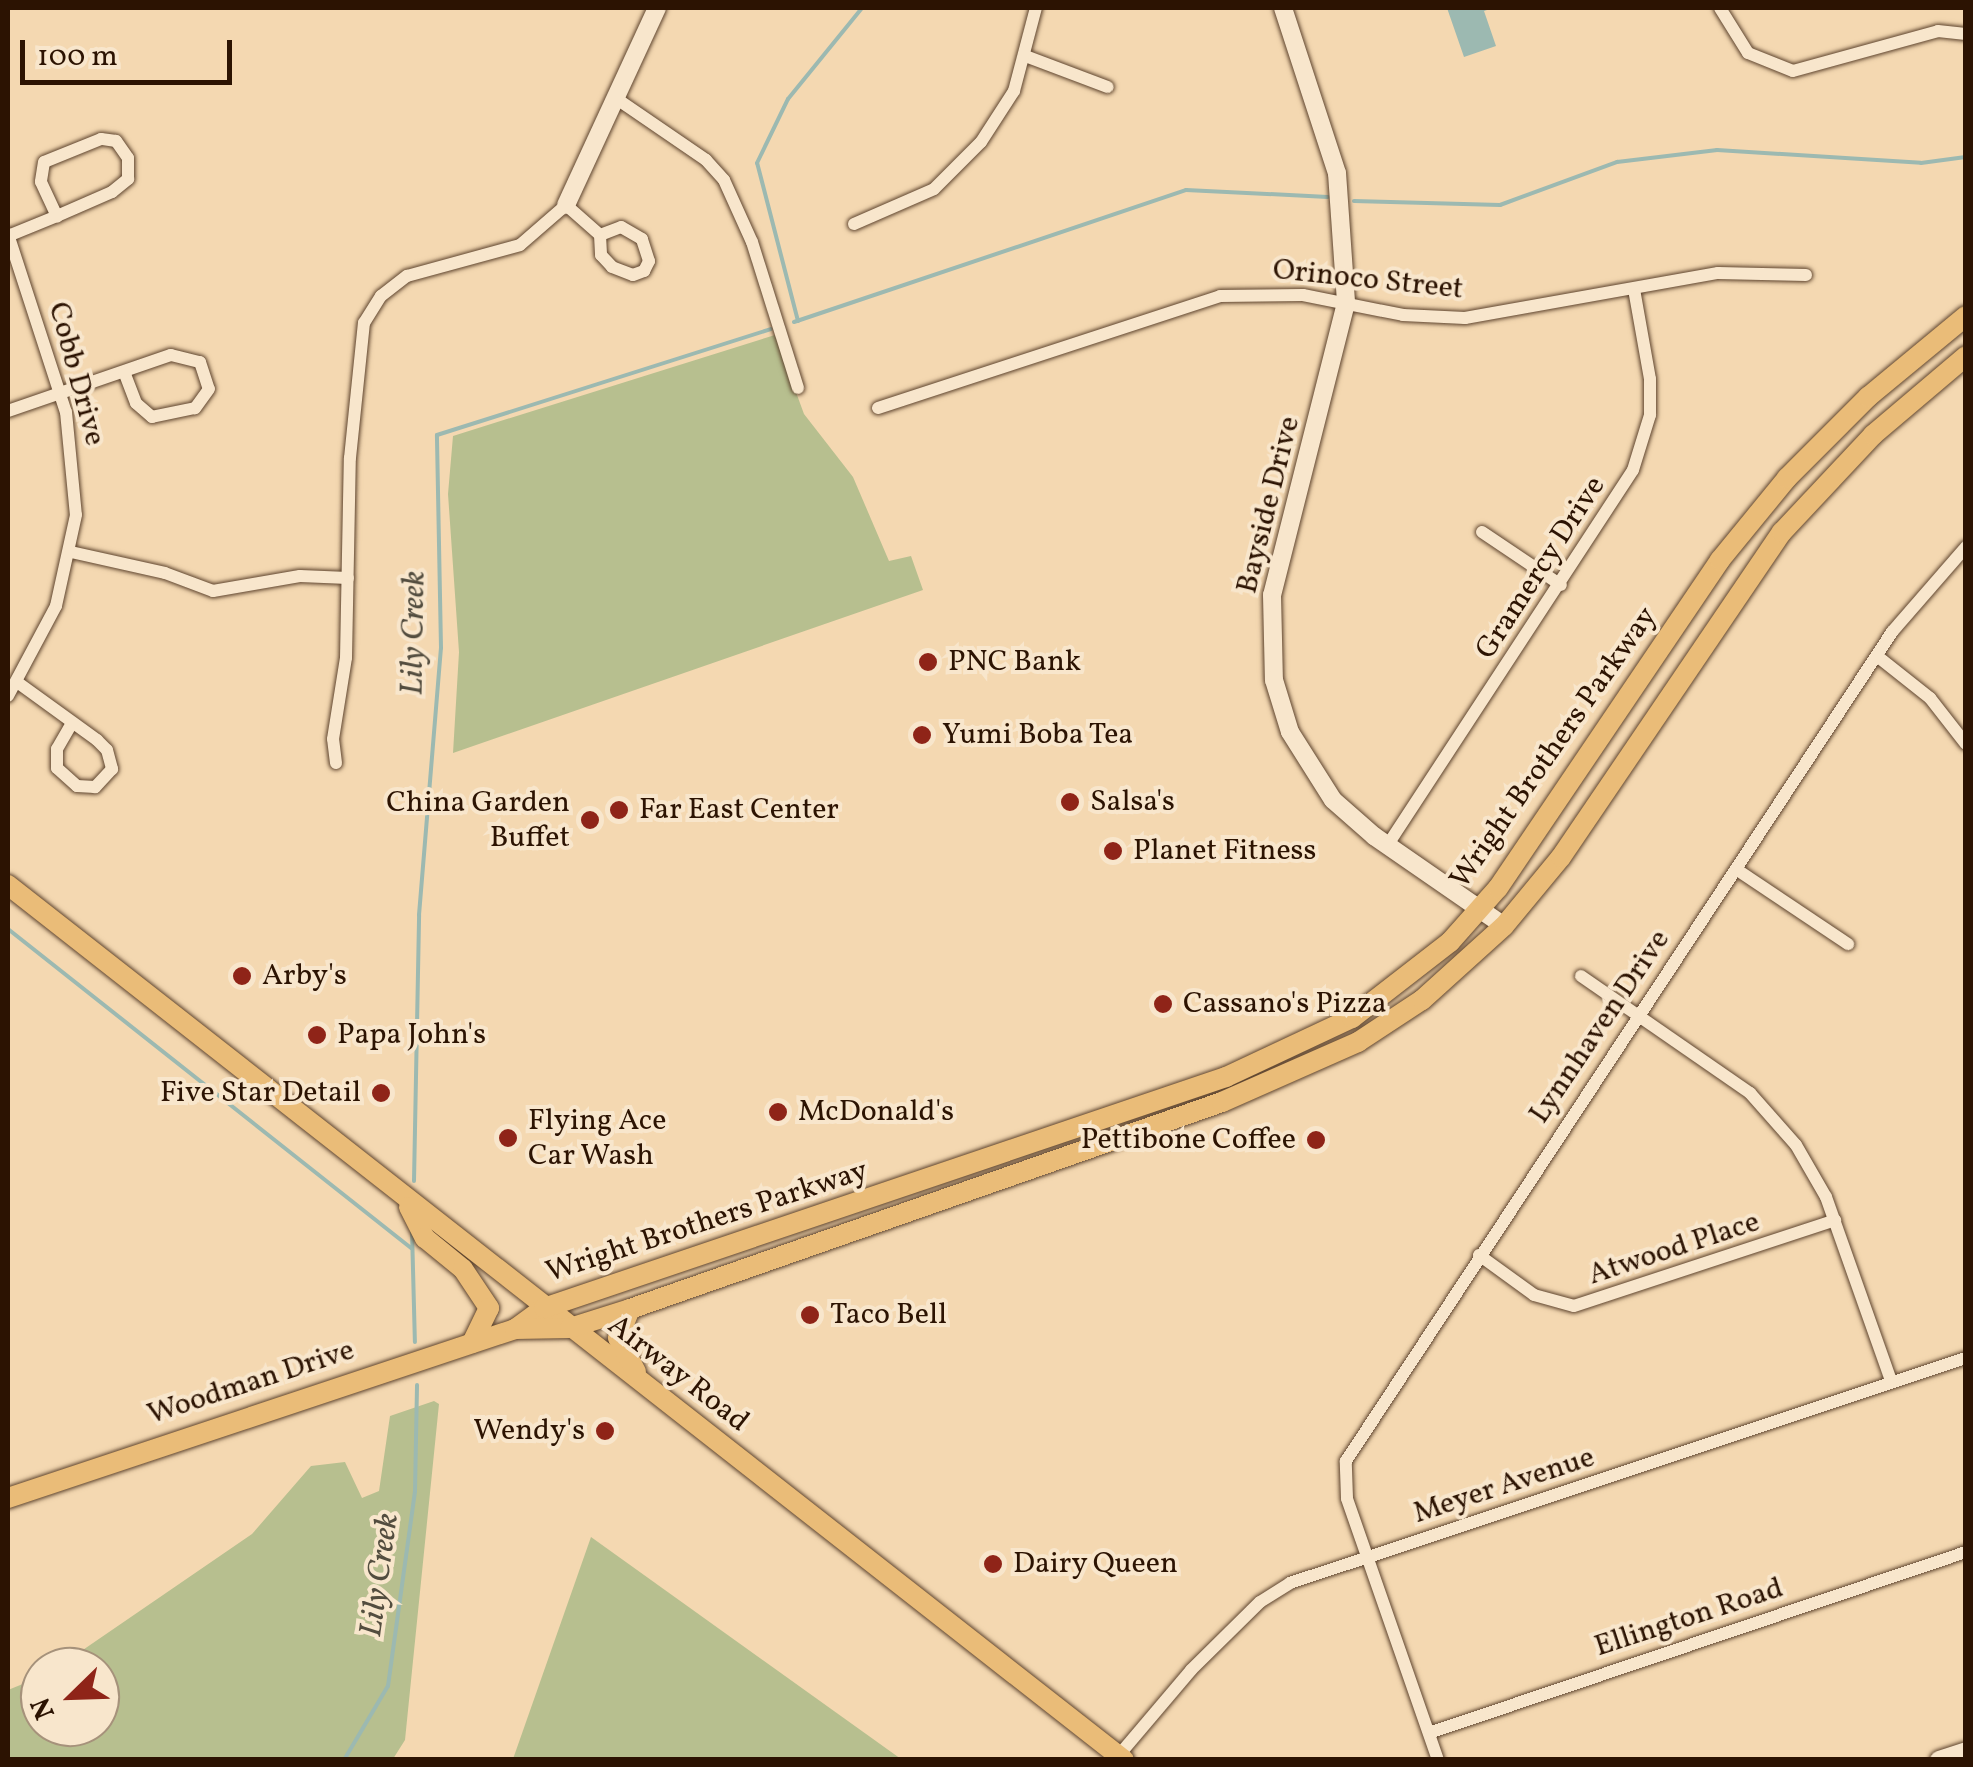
<!DOCTYPE html>
<html>
<head>
<meta charset="utf-8">
<style>
	body { margin:0 }
	#map { position:relative; width:1973px; height:1767px; overflow:hidden; background:#f4d8b1; font-family:Vollkorn,serif }
	div>[style] { position:absolute }
	.green>* { inset:0; background:#b7bf8f }
	.water>* { inset:0; background:#9cb9b1 }
	.stream>* { height:4px; margin:-2px; padding:0 2px; transform-origin:2px; border-radius:2px; background:#9cb9b1 }
	.roads { filter:drop-shadow(0 0 2px #5e442e) drop-shadow(0 0 2px #5e442e) }
	.street>* { height:12px; margin:-6px; padding:0 6px; transform-origin:6px; border-radius:6px; background:#f8e6cc }
	.secondary>* { height:18px; margin:-9px; padding:0 9px; transform-origin:9px; border-radius:9px; background:#f8e6cc }
	.primary>* { height:20px; margin:-10px; padding:0 10px; transform-origin:10px; border-radius:10px; background:#eabc78 }
	.dots>* { width:28px; height:28px; translate:-50% -50%; box-sizing:border-box; border:5px solid #f8e6cc; border-radius:50% }
	span { translate:-50% -50%; white-space:nowrap; text-align:center; line-height:1.15; -webkit-text-stroke:8px #f8e6cc; paint-order:stroke }
	.street-label { font-size:30px; color:#2c1302 }
	.poi-label { font-size:30px; color:#2c1302 }
	.left { translate:0 -50%; text-align:left }
	.right { translate:-100% -50%; text-align:right }
	.water-label { font-size:32px; color:#534d3f; font-style:italic }
	.frame { position:absolute; inset:0; border:10px solid #2c1302; pointer-events:none }
	.north { position:absolute; left:20px; top:1647px; width:100px; height:100px; box-sizing:border-box; background:#f8e6cc; border:2px solid #a6927b; border-radius:50%; rotate:247deg; font-size:28px; font-weight:700; line-height:40px; text-align:center; color:#2c1302 }
	.north::after { content:''; display:block; margin:auto; width:35px; height:45px; background:#8f2418; clip-path:polygon(50% 0,100% 100%,50% 72%,0 100%) }
	.scale { position:absolute; left:20px; top:40px; width:212px; height:45px; box-sizing:border-box; border:5px solid #2c1302; border-top:0; padding-left:12px; font-size:30px; line-height:35px; white-space:nowrap; color:#2c1302; -webkit-text-stroke:8px #f8e6cc; paint-order:stroke }
</style>
</head>
<body>
<div id="map">
	<div class="green">
		<div style="clip-path:polygon(775px 335px,804px 414px,853px 477px,889px 561px,911px 556px,923px 590px,453px 753px,459px 652px,448px 494px,453px 436px)"></div>
		<div style="clip-path:polygon(434px 1401px,439px 1404px,405px 1740px,393px 1759px,8px 1759px,8px 1690px,40px 1677px,40px 1727px,100px 1727px,100px 1667px,58px 1667px,252px 1534px,311px 1466px,345px 1462px,362px 1498px,379px 1491px,390px 1416px)"></div>
		<div style="clip-path:polygon(591px 1537px,901px 1759px,513px 1759px)"></div>
	</div>
	<div class="water">
		<div style="clip-path:polygon(1447px 8px,1493px 8px,1484px 11px,1496px 46px,1464px 57px)"></div>
	</div>
	<div class="stream">
		<div style="left:1354px;top:201px;width:146px;rotate:1.6deg"></div>
		<div style="left:1500px;top:205px;width:125px;rotate:-20.2deg"></div>
		<div style="left:1617px;top:162px;width:101px;rotate:-6.8deg"></div>
		<div style="left:1717px;top:150px;width:204px;rotate:3.6deg"></div>
		<div style="left:1921px;top:163px;width:45px;rotate:-7.6deg"></div>
		<div style="left:798px;top:321px;width:163px;rotate:-104.5deg"></div>
		<div style="left:757px;top:163px;width:71px;rotate:-64.2deg"></div>
		<div style="left:788px;top:99px;width:117px;rotate:-50.9deg"></div>
		<div style="left:794px;top:322px;width:414px;rotate:-18.6deg"></div>
		<div style="left:1186px;top:190px;width:142px;rotate:2.8deg"></div>
		<div style="left:8px;top:929px;width:514px;rotate:38.36deg"></div>
		<div style="left:414px;top:1181px;width:266px;rotate:-88.9deg"></div>
		<div style="left:419px;top:915px;width:268px;rotate:-85.3deg"></div>
		<div style="left:441px;top:648px;width:213px;rotate:-91.1deg"></div>
		<div style="left:437px;top:435px;width:350px;rotate:-17.6deg"></div>
		<div style="left:412px;top:1231px;width:111px;rotate:88.5deg"></div>
		<div style="left:344px;top:1760px;width:86px;rotate:-59.3deg"></div>
		<div style="left:388px;top:1686px;width:197px;rotate:-82.1deg"></div>
		<div style="left:415px;top:1491px;width:106px;rotate:-88.9deg"></div>
	</div>
	<div class="roads">
		<div class="street">
			<div style="left:1720px;top:8px;width:53px;rotate:58.1deg"></div>
			<div style="left:1748px;top:53px;width:48px;rotate:21.8deg"></div>
			<div style="left:1793px;top:71px;width:150px;rotate:-15.4deg"></div>
			<div style="left:1938px;top:31px;width:28px;rotate:6deg"></div>
			<div style="left:1028px;top:57px;width:85px;rotate:20.6deg"></div>
			<div style="left:617px;top:99px;width:108px;rotate:34.4deg"></div>
			<div style="left:706px;top:160px;width:27px;rotate:48deg"></div>
			<div style="left:724px;top:180px;width:68px;rotate:65.7deg"></div>
			<div style="left:752px;top:242px;width:153px;rotate:72.5deg"></div>
			<div style="left:854px;top:224px;width:87px;rotate:-23.6deg"></div>
			<div style="left:934px;top:189px;width:66px;rotate:-45deg"></div>
			<div style="left:981px;top:142px;width:61px;rotate:-57.1deg"></div>
			<div style="left:1014px;top:91px;width:86px;rotate:-75.2deg"></div>
			<div style="left:8px;top:234px;width:187px;rotate:72deg"></div>
			<div style="left:66px;top:412px;width:103px;rotate:84.5deg"></div>
			<div style="left:76px;top:515px;width:93px;rotate:102.4deg"></div>
			<div style="left:56px;top:606px;width:102px;rotate:118.1deg"></div>
			<div style="left:8px;top:236px;width:53px;rotate:-22.2deg"></div>
			<div style="left:57px;top:216px;width:60px;rotate:-23.6deg"></div>
			<div style="left:112px;top:192px;width:21px;rotate:-39deg"></div>
			<div style="left:128px;top:179px;width:21px;rotate:-90deg"></div>
			<div style="left:128px;top:158px;width:21px;rotate:-125deg"></div>
			<div style="left:116px;top:141px;width:15px;rotate:-172deg"></div>
			<div style="left:101px;top:139px;width:61px;rotate:158deg"></div>
			<div style="left:44px;top:162px;width:20px;rotate:99deg"></div>
			<div style="left:41px;top:182px;width:38px;rotate:65deg"></div>
			<div style="left:878px;top:408px;width:360px;rotate:-18.1deg"></div>
			<div style="left:1220px;top:296px;width:83px;rotate:-0.7deg"></div>
			<div style="left:1303px;top:295px;width:102px;rotate:11.3deg"></div>
			<div style="left:1403px;top:315px;width:62px;rotate:2.8deg"></div>
			<div style="left:1465px;top:318px;width:257px;rotate:-10.1deg"></div>
			<div style="left:1718px;top:273px;width:88px;rotate:1.3deg"></div>
			<div style="left:8px;top:411px;width:172px;rotate:-19deg"></div>
			<div style="left:171px;top:355px;width:30px;rotate:14deg"></div>
			<div style="left:200px;top:362px;width:28px;rotate:72deg"></div>
			<div style="left:209px;top:389px;width:24px;rotate:126deg"></div>
			<div style="left:195px;top:408px;width:44px;rotate:168.2deg"></div>
			<div style="left:152px;top:417px;width:21px;rotate:-139deg"></div>
			<div style="left:136px;top:403px;width:33px;rotate:-111deg"></div>
			<div style="left:1482px;top:532px;width:95px;rotate:33.9deg"></div>
			<div style="left:71px;top:552px;width:96px;rotate:12.6deg"></div>
			<div style="left:165px;top:573px;width:51px;rotate:20.6deg"></div>
			<div style="left:213px;top:591px;width:88px;rotate:-9.8deg"></div>
			<div style="left:300px;top:576px;width:48px;rotate:2.4deg"></div>
			<div style="left:1877px;top:656px;width:68px;rotate:38.4deg"></div>
			<div style="left:1930px;top:698px;width:58px;rotate:52deg"></div>
			<div style="left:17px;top:682px;width:99px;rotate:35.9deg"></div>
			<div style="left:97px;top:740px;width:14px;rotate:45deg"></div>
			<div style="left:107px;top:750px;width:20px;rotate:75deg"></div>
			<div style="left:112px;top:769px;width:25px;rotate:133deg"></div>
			<div style="left:95px;top:787px;width:18px;rotate:-177deg"></div>
			<div style="left:77px;top:786px;width:27px;rotate:-138deg"></div>
			<div style="left:57px;top:768px;width:19px;rotate:-90deg"></div>
			<div style="left:57px;top:749px;width:30px;rotate:-60deg"></div>
			<div style="left:336px;top:763px;width:24px;rotate:-97deg"></div>
			<div style="left:333px;top:739px;width:82px;rotate:-80.9deg"></div>
			<div style="left:346px;top:658px;width:200px;rotate:-88.9deg"></div>
			<div style="left:350px;top:458px;width:136px;rotate:-84.1deg"></div>
			<div style="left:364px;top:323px;width:32px;rotate:-58deg"></div>
			<div style="left:381px;top:296px;width:33px;rotate:-38deg"></div>
			<div style="left:407px;top:276px;width:117px;rotate:-15.3deg"></div>
			<div style="left:520px;top:245px;width:61px;rotate:-41deg"></div>
			<div style="left:566px;top:205px;width:45px;rotate:41.4deg"></div>
			<div style="left:600px;top:235px;width:20px;rotate:87deg"></div>
			<div style="left:601px;top:255px;width:16px;rotate:47deg"></div>
			<div style="left:612px;top:267px;width:22px;rotate:21deg"></div>
			<div style="left:633px;top:275px;width:12px;rotate:-20deg"></div>
			<div style="left:644px;top:271px;width:11px;rotate:-63deg"></div>
			<div style="left:649px;top:261px;width:23px;rotate:-108deg"></div>
			<div style="left:642px;top:239px;width:24px;rotate:-150deg"></div>
			<div style="left:621px;top:227px;width:22px;rotate:159deg"></div>
			<div style="left:1387px;top:846px;width:449px;rotate:-56.8deg"></div>
			<div style="left:1633px;top:470px;width:58px;rotate:-72.8deg"></div>
			<div style="left:1650px;top:415px;width:36px;rotate:-90deg"></div>
			<div style="left:1650px;top:379px;width:91px;rotate:-100.1deg"></div>
			<div style="left:1736px;top:869px;width:135px;rotate:33.8deg"></div>
			<div style="left:1581px;top:976px;width:206px;rotate:34.7deg"></div>
			<div style="left:1750px;top:1093px;width:69px;rotate:48.5deg"></div>
			<div style="left:1796px;top:1145px;width:60px;rotate:60deg"></div>
			<div style="left:1826px;top:1197px;width:195px;rotate:70.5deg"></div>
			<div style="left:1479px;top:1255px;width:68px;rotate:36deg"></div>
			<div style="left:1534px;top:1295px;width:41px;rotate:15.4deg"></div>
			<div style="left:1574px;top:1306px;width:275px;rotate:-18.2deg"></div>
			<div style="left:1429px;top:1733px;width:567px;rotate:-18.63deg"></div>
			<div style="left:1119px;top:1755px;width:111px;rotate:-49.7deg"></div>
			<div style="left:1191px;top:1670px;width:97px;rotate:-44.6deg"></div>
			<div style="left:1260px;top:1602px;width:36px;rotate:-32deg"></div>
			<div style="left:1290px;top:1583px;width:712px;rotate:-18.41deg"></div>
			<div style="left:1438px;top:1760px;width:277px;rotate:-109.2deg"></div>
			<div style="left:1347px;top:1498px;width:37px;rotate:-92deg"></div>
			<div style="left:1346px;top:1461px;width:993px;rotate:-56.63deg"></div>
			<div style="left:1892px;top:632px;width:113px;rotate:-49deg"></div>
		</div>
		<div class="secondary">
			<div style="left:1283px;top:8px;width:174px;rotate:71.9deg"></div>
			<div style="left:1337px;top:173px;width:130px;rotate:86deg"></div>
			<div style="left:1346px;top:303px;width:301px;rotate:104.2deg"></div>
			<div style="left:1272px;top:595px;width:85px;rotate:88.7deg"></div>
			<div style="left:1274px;top:680px;width:54px;rotate:72.9deg"></div>
			<div style="left:1290px;top:732px;width:80px;rotate:57.7deg"></div>
			<div style="left:1333px;top:800px;width:55px;rotate:41.3deg"></div>
			<div style="left:1374px;top:836px;width:158px;rotate:34.7deg"></div>
			<div style="left:566px;top:205px;width:217px;rotate:-65.2deg"></div>
			<div style="left:1939px;top:1760px;width:28px;rotate:-18deg"></div>
		</div>
		<div class="primary">
			<div style="left:8px;top:885px;width:1418px;rotate:38.1deg"></div>
			<div style="left:409px;top:1207px;width:35px;rotate:63deg"></div>
			<div style="left:425px;top:1238px;width:49px;rotate:39.2deg"></div>
			<div style="left:463px;top:1269px;width:47px;rotate:56.3deg"></div>
			<div style="left:489px;top:1308px;width:39px;rotate:116deg"></div>
			<div style="left:630px;top:1309px;width:31px;rotate:112deg"></div>
			<div style="left:618px;top:1338px;width:38px;rotate:62deg"></div>
			<div style="left:515px;top:1329px;width:36px;rotate:-36deg"></div>
			<div style="left:544px;top:1308px;width:720px;rotate:-18.71deg"></div>
			<div style="left:1226px;top:1077px;width:139px;rotate:-25.1deg"></div>
			<div style="left:1352px;top:1018px;width:124px;rotate:-37.8deg"></div>
			<div style="left:1450px;top:942px;width:72px;rotate:-48.4deg"></div>
			<div style="left:1498px;top:888px;width:396px;rotate:-55.9deg"></div>
			<div style="left:1720px;top:560px;width:106px;rotate:-50.7deg"></div>
			<div style="left:1787px;top:478px;width:115px;rotate:-45deg"></div>
			<div style="left:1868px;top:397px;width:127px;rotate:-39.6deg"></div>
			<div style="left:8px;top:1498px;width:534px;rotate:-18.43deg"></div>
			<div style="left:515px;top:1329px;width:55px;rotate:-1deg"></div>
			<div style="left:570px;top:1328px;width:63px;rotate:-17.6deg"></div>
			<div style="left:630px;top:1309px;width:627px;rotate:-19.27deg"></div>
			<div style="left:1222px;top:1102px;width:149px;rotate:-23.8deg"></div>
			<div style="left:1358px;top:1042px;width:77px;rotate:-33.3deg"></div>
			<div style="left:1422px;top:1000px;width:110px;rotate:-42.1deg"></div>
			<div style="left:1504px;top:926px;width:89px;rotate:-50.4deg"></div>
			<div style="left:1561px;top:857px;width:393px;rotate:-55.8deg"></div>
			<div style="left:1782px;top:532px;width:133px;rotate:-46.8deg"></div>
			<div style="left:1873px;top:435px;width:122px;rotate:-40.3deg"></div>
		</div>
	</div>
	<div class="dots">
		<div style="left:928px;top:662px;background:#8f2418"></div>
		<div style="left:922px;top:735px;background:#8f2418"></div>
		<div style="left:1070px;top:802px;background:#8f2418"></div>
		<div style="left:619px;top:810px;background:#8f2418"></div>
		<div style="left:590px;top:820px;background:#8f2418"></div>
		<div style="left:1113px;top:851px;background:#8f2418"></div>
		<div style="left:242px;top:976px;background:#8f2418"></div>
		<div style="left:1163px;top:1004px;background:#8f2418"></div>
		<div style="left:317px;top:1035px;background:#8f2418"></div>
		<div style="left:381px;top:1093px;background:#8f2418"></div>
		<div style="left:778px;top:1112px;background:#8f2418"></div>
		<div style="left:508px;top:1138px;background:#8f2418"></div>
		<div style="left:1316px;top:1140px;background:#8f2418"></div>
		<div style="left:810px;top:1315px;background:#8f2418"></div>
		<div style="left:605px;top:1431px;background:#8f2418"></div>
		<div style="left:993px;top:1564px;background:#8f2418"></div>
	</div>
	<div class="street-label">
		<span style="left:1368px;top:280px;rotate:6deg">Orinoco Street</span>
		<span style="left:76px;top:374px;rotate:75deg">Cobb Drive</span>
		<span style="left:1269px;top:505px;rotate:-76deg">Bayside Drive</span>
		<span style="left:1541px;top:568px;rotate:-57deg">Gramercy Drive</span>
		<span style="left:1554px;top:748px;rotate:-55deg">Wright Brothers Parkway</span>
		<span style="left:1600px;top:1027px;rotate:-56deg">Lynnhaven Drive</span>
		<span style="left:707px;top:1222px;rotate:-18deg">Wright Brothers Parkway</span>
		<span style="left:1674px;top:1249px;rotate:-18deg">Atwood Place</span>
		<span style="left:678px;top:1374px;rotate:38deg">Airway Road</span>
		<span style="left:251px;top:1383px;rotate:-18deg">Woodman Drive</span>
		<span style="left:1504px;top:1486px;rotate:-18deg">Meyer Avenue</span>
		<span style="left:1689px;top:1618px;rotate:-18deg">Ellington Road</span>
	</div>
	<div class="poi-label">
		<span class="left" style="left:948px;top:662px">PNC Bank</span>
		<span class="left" style="left:942px;top:735px">Yumi Boba Tea</span>
		<span class="left" style="left:1090px;top:802px">Salsa's</span>
		<span class="right" style="left:570px;top:820px">China Garden<br>Buffet</span>
		<span class="left" style="left:639px;top:810px">Far East Center</span>
		<span class="left" style="left:1133px;top:851px">Planet Fitness</span>
		<span class="left" style="left:262px;top:976px">Arby's</span>
		<span class="left" style="left:1183px;top:1004px">Cassano's Pizza</span>
		<span class="left" style="left:337px;top:1035px">Papa John's</span>
		<span class="right" style="left:361px;top:1093px">Five Star Detail</span>
		<span class="left" style="left:798px;top:1112px">McDonald's</span>
		<span class="left" style="left:528px;top:1138px">Flying Ace<br>Car Wash</span>
		<span class="right" style="left:1296px;top:1140px">Pettibone Coffee</span>
		<span class="left" style="left:830px;top:1315px">Taco Bell</span>
		<span class="right" style="left:585px;top:1431px">Wendy's</span>
		<span class="left" style="left:1013px;top:1564px">Dairy Queen</span>
	</div>
	<div class="water-label">
		<span style="left:415px;top:633px;rotate:-89deg">Lily Creek</span>
		<span style="left:381px;top:1575px;rotate:-82deg">Lily Creek</span>
	</div>
	<div class="frame"></div>
	<div class="north">N</div>
	<div class="scale">100 m</div>
</div>
</body>
</html>
